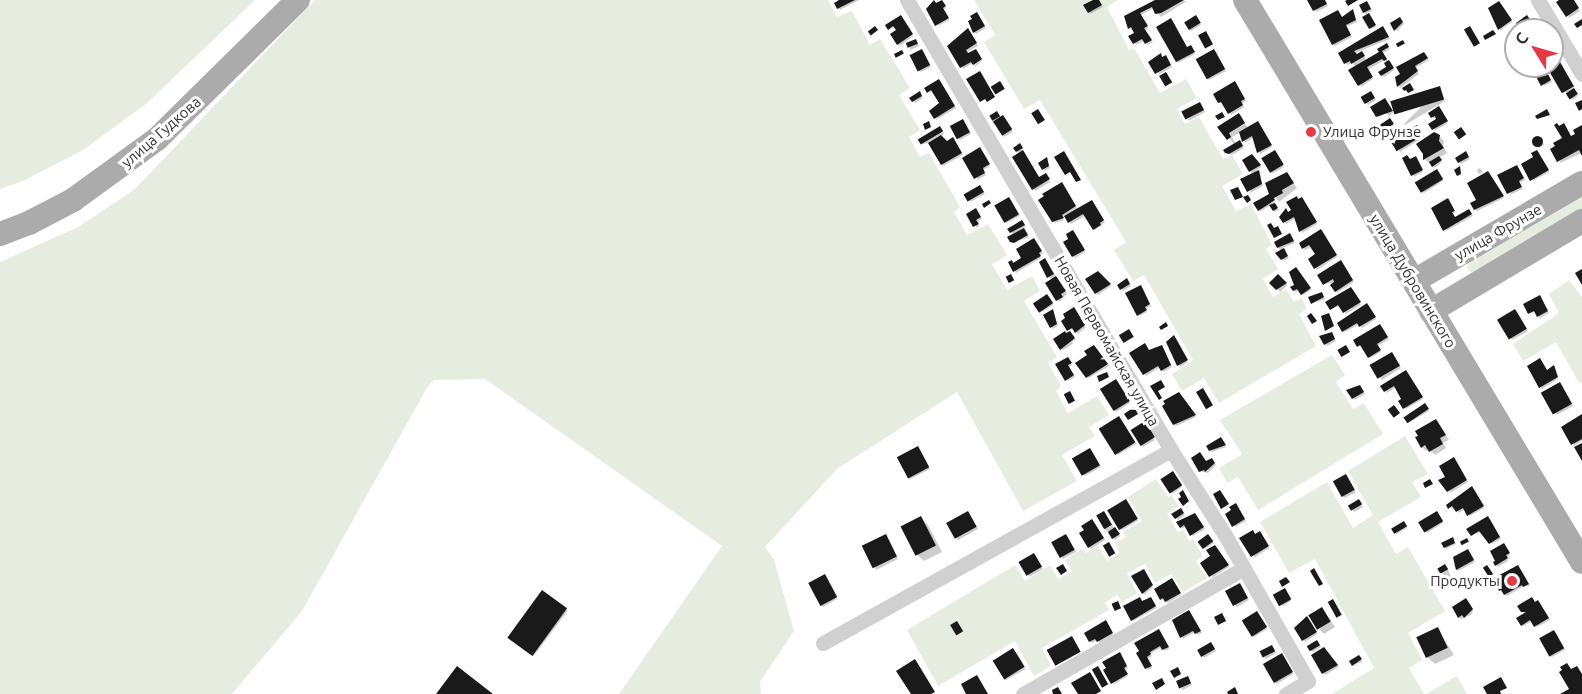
<!DOCTYPE html>
<html>
<head>
<meta charset="utf-8">
<style>
	body { margin:0 }
	#map { position:relative; width:1582px; height:694px; overflow:hidden; background:#fff; font-family:Ubuntu,sans-serif }
	div>[style] { position:absolute }
	.green>* { inset:0; background:#e6ecdf }
	.shadow>* { inset:0; background:#0003; transform-origin:0 0 }
	.building>* { inset:0; background:#1a1a1a; transform-origin:0 0 }
	.round { border-radius:50% }
	.minor>* { height:15px; margin:-7.5px; padding:0 7.5px; transform-origin:7.5px; border-radius:7.5px; background:#d0d0d0 }
	.primary>* { height:24px; margin:-12px; padding:0 12px; transform-origin:12px; border-radius:12px; background:#ababab }
	.dots>* { width:16px; height:16px; translate:-50% -50%; box-sizing:border-box; border:3px solid #fff; border-radius:50% }
	span { translate:-50% -50%; white-space:nowrap; text-align:center; line-height:1.15; -webkit-text-stroke:6px #fff; paint-order:stroke }
	.street-label { font-size:15px; color:#333 }
	.poi-label { font-size:15px; color:#333 }
	.left { translate:0 -50%; text-align:left }
	.right { translate:-100% -50%; text-align:right }
	.north { position:absolute; left:1504px; top:18px; width:60px; height:60px; box-sizing:border-box; background:#fff; border:2px solid #adadad; border-radius:50%; rotate:307deg; font-size:16px; font-weight:700; line-height:24px; text-align:center; color:#333 }
	.north::after { content:''; display:block; margin:auto; width:21px; height:27px; background:#e63946; clip-path:polygon(50% 0,100% 100%,50% 72%,0 100%) }
</style>
</head>
<body>
<div id="map">
	<div class="green">
		<div style="clip-path:polygon(0 0,255px 0,146px 104px,83px 150px,23px 181px,0 189px)"></div>
		<div style="clip-path:polygon(315px 0,828px 0,837px 17px,852px 11px,870px 45px,880px 39px,910px 88px,899px 95px,920px 130px,909px 137px,920px 157px,929px 153px,960px 207px,954px 212px,967px 235px,988px 224px,1007px 255px,992px 264px,1007px 290px,1032px 276px,1040px 291px,1024px 301px,1057px 357px,1048px 363px,1061px 386px,1056px 391px,1068px 413px,1097px 396px,1109px 415px,1089px 427px,1095px 436px,1062px 455px,1077px 481px,1023px 511px,957px 392px,837px 469px,765px 547px,774px 560px,794px 631px,760px 682px,761px 694px,619px 694px,722px 546px,485px 379px,434px 380px,428px 386px,302px 611px,232px 694px,0 694px,0 262px,78px 227px,134px 190px)"></div>
		<div style="clip-path:polygon(974px 0,1118px 0,1107px 7px,1129px 50px,1134px 48px,1160px 93px,1186px 79px,1197px 98px,1177px 109px,1185px 124px,1199px 117px,1223px 159px,1232px 155px,1243px 174px,1222px 186px,1236px 211px,1251px 204px,1272px 245px,1266px 249px,1278px 269px,1263px 279px,1273px 297px,1286px 289px,1294px 302px,1302px 298px,1307px 309px,1299px 314px,1316px 346px,1219px 403px,1204px 378px,1182px 391px,1172px 374px,1193px 360px,1144px 275px,1133px 281px,1114px 250px,1126px 242px,1040px 100px,1024px 109px,984px 42px,995px 35px)"></div>
		<div style="clip-path:polygon(1582px 193px,1582px 213px,1477px 273px,1470px 272px,1467px 268px,1469px 262px)"></div>
		<div style="clip-path:polygon(1569px 280px,1582px 297px,1582px 382px,1579px 383px,1556px 342px,1523px 361px,1513px 344px,1559px 313px,1549px 294px)"></div>
		<div style="clip-path:polygon(1332px 355px,1345px 375px,1336px 382px,1353px 409px,1364px 403px,1383px 434px,1258px 510px,1238px 477px,1227px 483px,1219px 468px,1242px 454px,1220px 420px)"></div>
		<div style="clip-path:polygon(1405px 436px,1428px 474px,1412px 482px,1421px 497px,1378px 522px,1396px 554px,1408px 547px,1445px 611px,1408px 633px,1422px 660px,1409px 668px,1424px 694px,1332px 694px,1374px 668px,1315px 559px,1289px 573px,1260px 522px,1327px 482px,1353px 528px,1373px 515px,1348px 471px)"></div>
		<div style="clip-path:polygon(1156px 479px,1168px 497px,1172px 495px,1178px 506px,1167px 514px,1178px 532px,1183px 530px,1189px 541px,1193px 539px,1203px 556px,1196px 561px,1207px 578px,1183px 592px,1171px 574px,1155px 583px,1145px 564px,1127px 573px,1137px 593px,1122px 602px,1117px 595px,1105px 603px,1109px 610px,1042px 648px,1051px 666px,1034px 676px,1015px 641px,938px 686px,907px 630px,1015px 565px,1025px 581px,1050px 565px,1058px 579px,1072px 571px,1065px 560px,1082px 549px,1085px 553px,1098px 546px,1107px 561px,1120px 553px,1115px 543px,1126px 537px,1123px 532px,1142px 521px,1128px 497px)"></div>
		<div style="clip-path:polygon(1457px 676px,1467px 694px,1426px 694px)"></div>
	</div>
	<div class="shadow">
		<div style="clip-path:polygon(843px 0,859px 0,840px 10px,838px 8px)"></div>
		<div style="clip-path:polygon(1096px 0,1103px 7px,1090px 14px,1089px 12px)"></div>
		<div style="clip-path:polygon(1158px 0,1187px 1px,1161px 17px,1154px 8px,1141px 15px,1148px 28px,1145px 31px,1153px 42px,1148px 45px,1145px 40px,1136px 45px,1130px 36px,1136px 33px,1129px 28px,1126px 16px)"></div>
		<div style="clip-path:polygon(1309px 0,1324px 0,1328px 6px,1316px 12px)"></div>
		<div style="clip-path:polygon(1562px 0,1573px 0,1580px 11px,1569px 18px)"></div>
		<div style="clip-path:polygon(943px 3px,946px 8px,943px 10px,949px 20px,938px 26px,936px 5px)"></div>
		<div style="clip-path:polygon(1500px 4px,1512px 22px,1501px 30px,1499px 29px)"></div>
		<div style="clip-path:polygon(1369px 5px,1372px 11px,1367px 13px,1376px 27px,1371px 29px,1368px 16px,1364px 12px)"></div>
		<div style="clip-path:polygon(1353px 11px,1357px 22px,1346px 27px,1352px 37px,1335px 46px,1321px 21px,1342px 19px)"></div>
		<div style="clip-path:polygon(979px 16px,986px 28px,976px 34px,974px 32px)"></div>
		<div style="clip-path:polygon(902px 19px,913px 36px,900px 46px,892px 34px,898px 31px,896px 27px,889px 29px)"></div>
		<div style="clip-path:polygon(1198px 19px,1201px 25px,1191px 31px,1189px 29px)"></div>
		<div style="clip-path:polygon(1401px 20px,1404px 24px,1397px 31px,1392px 23px)"></div>
		<div style="clip-path:polygon(1385px 30px,1390px 39px,1355px 53px,1357px 56px,1363px 55px,1367px 61px,1387px 45px,1390px 49px,1383px 53px,1394px 70px,1384px 77px,1382px 75px,1388px 68px,1385px 60px,1367px 70px,1373px 79px,1361px 87px,1356px 67px,1352px 63px,1347px 65px,1340px 53px)"></div>
		<div style="clip-path:polygon(970px 32px,978px 46px,967px 52px,969px 55px,977px 52px,982px 61px,976px 66px,973px 63px,963px 69px,949px 46px)"></div>
		<div style="clip-path:polygon(917px 42px,919px 46px,911px 50px,908px 45px)"></div>
		<div style="clip-path:polygon(1192px 48px,1195px 54px,1178px 63px,1177px 61px,1187px 49px)"></div>
		<div style="clip-path:polygon(1216px 52px,1226px 71px,1209px 80px,1197px 60px)"></div>
		<div style="clip-path:polygon(923px 53px,931px 67px,921px 72px,919px 71px)"></div>
		<div style="clip-path:polygon(1426px 55px,1429px 60px,1415px 68px,1419px 74px,1400px 88px,1396px 78px)"></div>
		<div style="clip-path:polygon(1163px 58px,1167px 59px,1172px 67px,1158px 75px)"></div>
		<div style="clip-path:polygon(1562px 65px,1578px 96px,1572px 100px,1567px 92px,1563px 92px)"></div>
		<div style="clip-path:polygon(1545px 78px,1550px 78px,1552px 82px,1544px 86px)"></div>
		<div style="clip-path:polygon(941px 82px,956px 108px,936px 120px,941px 103px,934px 91px,928px 92px)"></div>
		<div style="clip-path:polygon(1237px 85px,1246px 101px,1242px 103px,1244px 107px,1231px 115px,1224px 103px,1219px 103px)"></div>
		<div style="clip-path:polygon(1440px 88px,1445px 101px,1405px 125px,1404px 124px)"></div>
		<div style="clip-path:polygon(921px 95px,923px 98px,915px 103px,913px 101px)"></div>
		<div style="clip-path:polygon(1373px 95px,1376px 100px,1368px 105px,1366px 103px)"></div>
		<div style="clip-path:polygon(1386px 102px,1393px 113px,1389px 116px,1386px 113px,1379px 117px,1377px 116px)"></div>
		<div style="clip-path:polygon(1201px 105px,1205px 112px,1189px 121px,1188px 119px)"></div>
		<div style="clip-path:polygon(1441px 110px,1448px 123px,1434px 131px,1438px 120px,1432px 117px)"></div>
		<div style="clip-path:polygon(998px 115px,1005px 119px,1013px 132px,1004px 137px,993px 120px)"></div>
		<div style="clip-path:polygon(1239px 115px,1248px 128px,1259px 124px,1272px 147px,1260px 154px,1254px 137px,1245px 143px,1241px 132px,1232px 137px,1236px 144px,1241px 144px,1244px 148px,1232px 155px,1227px 151px,1235px 145px,1219px 127px)"></div>
		<div style="clip-path:polygon(964px 122px,971px 134px,960px 140px,952px 127px)"></div>
		<div style="clip-path:polygon(1391px 122px,1394px 126px,1387px 131px,1382px 124px)"></div>
		<div style="clip-path:polygon(1563px 125px,1572px 138px,1582px 127px,1582px 153px,1560px 163px,1564px 139px,1557px 126px)"></div>
		<div style="clip-path:polygon(941px 129px,944px 134px,940px 136px,947px 143px,955px 141px,963px 155px,943px 166px,929px 143px,922px 144px)"></div>
		<div style="clip-path:polygon(1419px 129px,1424px 137px,1400px 152px,1399px 150px)"></div>
		<div style="clip-path:polygon(1440px 137px,1444px 141px,1443px 146px,1447px 153px,1438px 158px,1442px 162px,1435px 168px,1424px 159px,1424px 153px)"></div>
		<div style="clip-path:polygon(1540px 137px,1544px 145px,1539px 148px,1533px 139px)"></div>
		<div style="clip-path:polygon(1022px 147px,1022px 151px,1039px 179px,1047px 176px,1050px 182px,1035px 191px,1014px 157px,1019px 154px,1015px 148px)"></div>
		<div style="clip-path:polygon(981px 151px,990px 166px,983px 170px,986px 175px,977px 180px)"></div>
		<div style="left:1276px;top:153px;width:16px;height:14px;rotate:60deg"></div>
		<div style="clip-path:polygon(1539px 153px,1549px 172px,1533px 181px,1535px 158px)"></div>
		<div style="clip-path:polygon(1467px 155px,1470px 159px,1461px 164px,1457px 159px)"></div>
		<div style="clip-path:polygon(1047px 159px,1050px 168px,1045px 171px,1040px 163px)"></div>
		<div style="clip-path:polygon(1404px 159px,1417px 160px,1423px 172px,1414px 177px)"></div>
		<div style="clip-path:polygon(1259px 163px,1261px 167px,1257px 170px,1263px 186px,1250px 193px,1253px 174px,1250px 171px)"></div>
		<div style="left:1480px;top:168px;width:5px;height:4px;rotate:53deg"></div>
		<div style="clip-path:polygon(1518px 168px,1525px 180px,1519px 183px,1522px 189px,1510px 195px)"></div>
		<div style="clip-path:polygon(1438px 173px,1443px 181px,1424px 193px,1422px 192px)"></div>
		<div style="clip-path:polygon(1287px 174px,1297px 188px,1279px 202px,1275px 197px)"></div>
		<div style="clip-path:polygon(1489px 175px,1504px 198px,1477px 211px,1475px 209px)"></div>
		<div style="clip-path:polygon(1063px 185px,1078px 210px,1093px 203px,1105px 222px,1095px 230px,1086px 215px,1071px 224px,1065px 215px,1062px 217px,1064px 220px,1055px 223px,1053px 222px)"></div>
		<div style="clip-path:polygon(981px 188px,985px 194px,970px 202px,965px 195px)"></div>
		<div style="clip-path:polygon(1270px 195px,1278px 210px,1275px 212px,1271px 205px,1261px 211px,1259px 210px)"></div>
		<div style="left:1011px;top:200px;width:18px;height:16px;rotate:61deg"></div>
		<div style="clip-path:polygon(1299px 200px,1303px 200px,1317px 224px,1302px 233px,1296px 218px,1286px 224px,1284px 222px)"></div>
		<div style="clip-path:polygon(1449px 201px,1455px 213px,1453px 214px,1455px 218px,1471px 212px,1473px 216px,1446px 231px)"></div>
		<div style="clip-path:polygon(977px 212px,982px 219px,977px 222px,979px 226px,976px 228px)"></div>
		<div style="clip-path:polygon(1024px 223px,1026px 227px,1023px 228px,1029px 237px,1013px 243px,1011px 241px,1014px 235px,1009px 229px)"></div>
		<div style="clip-path:polygon(1322px 233px,1337px 257px,1317px 270px,1310px 259px,1317px 254px,1312px 246px,1305px 250px,1301px 244px)"></div>
		<div style="clip-path:polygon(1074px 234px,1085px 252px,1075px 258px,1065px 243px)"></div>
		<div style="clip-path:polygon(1291px 237px,1295px 243px,1282px 248px,1289px 258px,1284px 261px,1277px 253px,1281px 251px,1278px 247px)"></div>
		<div style="clip-path:polygon(1036px 242px,1043px 254px,1039px 255px,1041px 258px,1016px 273px,1010px 263px,1014px 264px,1023px 259px)"></div>
		<div style="clip-path:polygon(1047px 262px,1067px 294px,1059px 302px,1047px 283px,1052px 280px,1049px 277px)"></div>
		<div style="clip-path:polygon(1342px 264px,1354px 282px,1337px 293px,1331px 283px,1325px 284px)"></div>
		<div style="clip-path:polygon(1298px 270px,1311px 290px,1303px 295px,1299px 290px,1296px 292px,1292px 288px,1296px 285px)"></div>
		<div style="clip-path:polygon(1098px 273px,1111px 286px,1098px 295px,1087px 279px)"></div>
		<div style="left:1278px;top:276px;width:13px;height:10px;rotate:45deg"></div>
		<div style="clip-path:polygon(1128px 282px,1131px 286px,1123px 291px,1119px 285px)"></div>
		<div style="clip-path:polygon(1142px 288px,1151px 306px,1145px 309px,1147px 312px,1139px 316px)"></div>
		<div style="clip-path:polygon(1352px 290px,1361px 305px,1346px 314px,1340px 306px,1331px 309px)"></div>
		<div style="clip-path:polygon(1324px 296px,1325px 299px,1313px 303px)"></div>
		<div style="clip-path:polygon(1049px 298px,1053px 305px,1042px 312px,1040px 310px)"></div>
		<div style="clip-path:polygon(1541px 298px,1549px 313px,1540px 318px,1536px 312px,1530px 313px)"></div>
		<div style="clip-path:polygon(1369px 306px,1376px 319px,1362px 328px,1359px 324px,1345px 332px,1344px 331px)"></div>
		<div style="clip-path:polygon(1076px 310px,1086px 327px,1078px 334px,1074px 329px,1068px 330px,1067px 319px)"></div>
		<div style="clip-path:polygon(1053px 311px,1058px 326px,1053px 329px,1051px 327px)"></div>
		<div style="clip-path:polygon(1517px 312px,1528px 331px,1512px 340px,1499px 320px)"></div>
		<div style="clip-path:polygon(1382px 327px,1389px 339px,1378px 346px,1381px 352px,1370px 358px,1362px 346px,1358px 346px)"></div>
		<div style="clip-path:polygon(1072px 334px,1075px 340px,1072px 342px,1073px 344px,1063px 350px,1061px 349px)"></div>
		<div style="clip-path:polygon(1333px 336px,1336px 341px,1327px 346px,1322px 337px)"></div>
		<div style="clip-path:polygon(1175px 339px,1188px 362px,1180px 367px,1169px 349px)"></div>
		<div style="clip-path:polygon(1096px 348px,1109px 366px,1089px 378px,1077px 363px)"></div>
		<div style="clip-path:polygon(1164px 349px,1172px 367px,1164px 372px,1160px 367px,1146px 376px,1131px 353px)"></div>
		<div style="clip-path:polygon(1393px 355px,1401px 368px,1382px 380px,1380px 378px)"></div>
		<div style="clip-path:polygon(1069px 360px,1072px 365px,1069px 367px,1075px 377px,1068px 381px,1057px 365px)"></div>
		<div style="clip-path:polygon(1529px 366px,1547px 371px,1554px 367px,1558px 379px,1542px 389px)"></div>
		<div style="clip-path:polygon(1408px 373px,1423px 399px,1406px 409px,1396px 387px,1387px 393px,1382px 386px)"></div>
		<div style="clip-path:polygon(1118px 383px,1130px 403px,1116px 412px,1115px 410px)"></div>
		<div style="clip-path:polygon(1561px 386px,1573px 406px,1557px 415px,1543px 393px)"></div>
		<div style="clip-path:polygon(1361px 388px,1365px 394px,1355px 400px,1353px 398px)"></div>
		<div style="clip-path:polygon(1180px 395px,1196px 417px,1176px 426px,1174px 425px)"></div>
		<div style="clip-path:polygon(1427px 406px,1429px 411px,1408px 423px,1407px 421px)"></div>
		<div style="clip-path:polygon(1582px 416px,1582px 441px,1574px 446px,1573px 444px)"></div>
		<div style="clip-path:polygon(1121px 420px,1136px 444px,1118px 455px,1117px 453px)"></div>
		<div style="clip-path:polygon(1436px 421px,1449px 440px,1443px 443px,1446px 448px,1435px 455px,1429px 449px,1426px 451px,1422px 447px)"></div>
		<div style="clip-path:polygon(1146px 424px,1155px 440px,1143px 447px,1141px 445px)"></div>
		<div style="clip-path:polygon(1222px 440px,1226px 447px,1212px 452px,1211px 450px)"></div>
		<div style="clip-path:polygon(920px 450px,930px 469px,910px 479px,908px 478px)"></div>
		<div style="clip-path:polygon(1092px 451px,1101px 467px,1085px 476px,1074px 459px)"></div>
		<div style="clip-path:polygon(1455px 460px,1468px 482px,1450px 493px,1447px 477px)"></div>
		<div style="clip-path:polygon(1213px 461px,1216px 465px,1208px 473px,1200px 471px,1206px 463px)"></div>
		<div style="clip-path:polygon(1174px 474px,1182px 487px,1172px 494px,1162px 480px)"></div>
		<div style="clip-path:polygon(1347px 477px,1356px 492px,1345px 498px,1343px 497px)"></div>
		<div style="clip-path:polygon(1473px 489px,1484px 508px,1470px 516px,1465px 509px,1459px 513px,1455px 507px,1449px 508px)"></div>
		<div style="clip-path:polygon(1127px 502px,1138px 521px,1122px 530px,1120px 529px)"></div>
		<div style="clip-path:polygon(1360px 503px,1363px 507px,1354px 512px,1350px 507px)"></div>
		<div style="clip-path:polygon(1237px 506px,1246px 521px,1235px 527px,1233px 511px)"></div>
		<div style="clip-path:polygon(1182px 511px,1185px 515px,1178px 520px,1176px 518px)"></div>
		<div style="clip-path:polygon(1438px 514px,1443px 523px,1427px 533px,1420px 523px)"></div>
		<div style="clip-path:polygon(970px 515px,978px 529px,958px 540px,949px 523px)"></div>
		<div style="clip-path:polygon(1105px 515px,1120px 536px,1115px 540px,1105px 529px)"></div>
		<div style="clip-path:polygon(1197px 517px,1205px 529px,1193px 536px,1186px 526px,1182px 529px,1178px 523px)"></div>
		<div style="clip-path:polygon(921px 518px,928px 525px,942px 552px,924px 561px,917px 555px,903px 527px)"></div>
		<div style="clip-path:polygon(1490px 519px,1501px 539px,1492px 544px,1481px 532px,1472px 535px)"></div>
		<div style="clip-path:polygon(1094px 522px,1105px 540px,1091px 549px,1089px 547px)"></div>
		<div style="clip-path:polygon(1406px 525px,1407px 528px,1397px 534px,1395px 533px)"></div>
		<div style="clip-path:polygon(1261px 534px,1269px 548px,1254px 558px,1255px 535px)"></div>
		<div style="clip-path:polygon(1210px 537px,1214px 543px,1205px 549px,1203px 547px)"></div>
		<div style="clip-path:polygon(887px 538px,898px 559px,876px 570px,875px 568px)"></div>
		<div style="clip-path:polygon(1067px 538px,1076px 552px,1063px 559px,1062px 558px)"></div>
		<div style="clip-path:polygon(1453px 539px,1456px 544px,1446px 549px,1445px 547px)"></div>
		<div style="clip-path:polygon(1505px 546px,1510px 555px,1507px 557px,1508px 561px,1498px 567px,1495px 563px)"></div>
		<div style="clip-path:polygon(1216px 548px,1229px 567px,1212px 578px,1212px 557px)"></div>
		<div style="clip-path:polygon(1470px 552px,1475px 562px,1458px 571px,1454px 565px)"></div>
		<div style="clip-path:polygon(1036px 557px,1043px 569px,1029px 577px,1020px 563px)"></div>
		<div style="clip-path:polygon(1447px 567px,1451px 577px,1447px 579px,1441px 572px)"></div>
		<div style="clip-path:polygon(1519px 568px,1530px 586px,1524px 586px,1507px 596px,1497px 585px)"></div>
		<div style="clip-path:polygon(1145px 572px,1153px 587px,1144px 595px,1143px 593px)"></div>
		<div style="clip-path:polygon(826px 578px,837px 599px,823px 607px,821px 605px)"></div>
		<div style="clip-path:polygon(1173px 581px,1181px 595px,1168px 603px,1161px 599px)"></div>
		<div style="clip-path:polygon(1241px 587px,1249px 600px,1237px 607px,1235px 605px)"></div>
		<div style="left:543px;top:592px;width:31px;height:57px;rotate:37deg"></div>
		<div style="clip-path:polygon(1286px 592px,1291px 601px,1283px 606px,1281px 604px)"></div>
		<div style="clip-path:polygon(1153px 601px,1157px 608px,1133px 621px,1132px 620px,1142px 602px)"></div>
		<div style="clip-path:polygon(1468px 602px,1473px 611px,1471px 615px,1461px 619px,1459px 617px)"></div>
		<div style="clip-path:polygon(1535px 604px,1540px 604px,1550px 620px,1537px 627px,1533px 621px,1523px 626px,1525px 614px,1522px 611px)"></div>
		<div style="clip-path:polygon(1322px 609px,1335px 627px,1324px 634px,1320px 630px)"></div>
		<div style="clip-path:polygon(1190px 614px,1202px 633px,1198px 635px,1195px 632px,1183px 639px,1174px 621px)"></div>
		<div style="clip-path:polygon(1259px 614px,1267px 629px,1254px 637px,1252px 635px)"></div>
		<div style="clip-path:polygon(1308px 620px,1317px 634px,1305px 642px,1304px 640px)"></div>
		<div style="clip-path:polygon(1107px 624px,1113px 635px,1100px 643px,1097px 640px,1092px 643px,1090px 641px)"></div>
		<div style="clip-path:polygon(1438px 629px,1454px 655px,1435px 664px,1428px 658px)"></div>
		<div style="clip-path:polygon(1160px 633px,1169px 649px,1165px 651px,1162px 647px,1150px 654px,1152px 656px,1147px 659px,1152px 668px,1148px 670px,1138px 654px)"></div>
		<div style="clip-path:polygon(1556px 633px,1565px 650px,1552px 657px,1550px 656px)"></div>
		<div style="clip-path:polygon(1319px 643px,1321px 647px,1313px 652px,1311px 650px)"></div>
		<div style="clip-path:polygon(1213px 645px,1216px 651px,1204px 658px,1203px 656px)"></div>
		<div style="clip-path:polygon(1273px 648px,1276px 653px,1266px 659px,1264px 657px)"></div>
		<div style="left:1015px;top:651px;width:21px;height:23px;rotate:61deg"></div>
		<div style="clip-path:polygon(1121px 655px,1128px 668px,1125px 670px,1128px 676px,1114px 684px)"></div>
		<div style="clip-path:polygon(1313px 655px,1336px 662px,1339px 667px,1325px 675px)"></div>
		<div style="clip-path:polygon(1283px 657px,1293px 674px,1277px 684px,1275px 682px)"></div>
		<div style="clip-path:polygon(1361px 659px,1362px 662px,1353px 665px)"></div>
		<div style="clip-path:polygon(1189px 679px,1192px 685px,1183px 690px,1181px 688px)"></div>
	</div>
	<div class="building">
		<div style="clip-path:polygon(839px 0,855px 0,837px 9px,834px 3px)"></div>
		<div style="clip-path:polygon(934px 0,936px 3px,942px 0,946px 6px,943px 8px,949px 18px,935px 26px,926px 9px)"></div>
		<div style="clip-path:polygon(1093px 0,1099px 0,1102px 5px,1088px 13px,1083px 5px)"></div>
		<div style="clip-path:polygon(1155px 0,1184px 0,1161px 13px,1155px 14px,1152px 7px,1140px 13px,1148px 26px,1144px 28px,1152px 40px,1145px 44px,1142px 39px,1133px 44px,1128px 36px,1134px 33px,1131px 27px,1128px 29px,1124px 16px)"></div>
		<div style="clip-path:polygon(1307px 0,1325px 0,1327px 4px,1313px 11px)"></div>
		<div style="clip-path:polygon(1347px 0,1358px 0,1348px 6px,1345px 1px)"></div>
		<div style="clip-path:polygon(1559px 0,1574px 0,1579px 8px,1566px 17px,1556px 2px)"></div>
		<div style="left:1367px;top:1px;width:9px;height:9px;rotate:63deg"></div>
		<div style="clip-path:polygon(1499px 1px,1512px 20px,1498px 30px,1488px 8px)"></div>
		<div style="clip-path:polygon(1353px 9px,1356px 20px,1346px 25px,1351px 35px,1332px 45px,1319px 20px,1338px 10px,1342px 17px)"></div>
		<div style="clip-path:polygon(977px 12px,985px 26px,973px 33px,968px 21px,972px 19px,970px 16px)"></div>
		<div style="left:1369px;top:13px;width:14px;height:8px;rotate:60deg"></div>
		<div style="clip-path:polygon(901px 15px,913px 34px,897px 45px,890px 34px,896px 30px,893px 26px,888px 30px,885px 25px)"></div>
		<div style="left:1196px;top:15px;width:9px;height:14px;rotate:58deg"></div>
		<div style="clip-path:polygon(1527px 15px,1531px 21px,1533px 19px,1540px 30px,1520px 30px,1516px 23px)"></div>
		<div style="clip-path:polygon(1400px 17px,1403px 22px,1394px 31px,1390px 23px)"></div>
		<div style="clip-path:polygon(1171px 18px,1187px 47px,1191px 45px,1195px 52px,1176px 62px,1156px 27px)"></div>
		<div style="clip-path:polygon(1582px 19px,1582px 25px,1577px 28px,1574px 24px)"></div>
		<div style="left:875px;top:26px;width:5px;height:9px;rotate:53deg"></div>
		<div style="clip-path:polygon(1383px 26px,1389px 37px,1354px 51px,1357px 54px,1362px 51px,1365px 56px,1351px 64px,1350px 61px,1344px 64px,1338px 53px)"></div>
		<div style="left:1470px;top:26px;width:20px;height:7px;rotate:60deg"></div>
		<div style="clip-path:polygon(968px 28px,977px 43px,966px 50px,968px 53px,976px 49px,982px 59px,973px 65px,971px 62px,960px 68px,947px 46px)"></div>
		<div style="clip-path:polygon(1493px 30px,1496px 34px,1485px 40px,1483px 36px)"></div>
		<div style="left:1206px;top:31px;width:15px;height:9px;rotate:62deg"></div>
		<div style="left:916px;top:39px;width:5px;height:11px;rotate:68deg"></div>
		<div style="left:1403px;top:40px;width:4px;height:8px;rotate:63deg"></div>
		<div style="clip-path:polygon(1387px 43px,1389px 47px,1382px 51px,1387px 59px,1384px 61px,1382px 59px,1367px 67px,1373px 77px,1358px 86px,1348px 70px,1379px 52px,1377px 49px)"></div>
		<div style="left:922px;top:49px;width:18px;height:14px;rotate:63deg"></div>
		<div style="left:1214px;top:49px;width:23px;height:21px;rotate:61deg"></div>
		<div style="left:902px;top:50px;width:4px;height:9px;rotate:63deg"></div>
		<div style="clip-path:polygon(1424px 52px,1428px 58px,1415px 66px,1418px 71px,1397px 87px,1395px 77px,1400px 74px,1396px 67px)"></div>
		<div style="clip-path:polygon(1161px 53px,1162px 57px,1166px 55px,1171px 65px,1155px 74px,1148px 62px)"></div>
		<div style="clip-path:polygon(1389px 60px,1394px 68px,1381px 76px,1378px 72px,1386px 67px,1384px 63px)"></div>
		<div style="left:1560px;top:62px;width:28px;height:14px;rotate:60deg"></div>
		<div style="clip-path:polygon(1539px 66px,1545px 76px,1548px 74px,1551px 80px,1541px 86px,1532px 69px)"></div>
		<div style="clip-path:polygon(980px 71px,995px 97px,987px 102px,985px 99px,980px 102px,966px 79px)"></div>
		<div style="left:1166px;top:72px;width:12px;height:8px;rotate:59deg"></div>
		<div style="clip-path:polygon(939px 79px,955px 106px,934px 119px,929px 111px,939px 103px,931px 90px,927px 93px,924px 88px)"></div>
		<div style="left:1000px;top:81px;width:9px;height:11px;rotate:58deg"></div>
		<div style="clip-path:polygon(1235px 81px,1245px 99px,1241px 101px,1243px 105px,1228px 114px,1221px 102px,1218px 103px,1213px 94px)"></div>
		<div style="clip-path:polygon(1410px 83px,1414px 90px,1408px 93px,1406px 90px,1404px 91px,1402px 88px)"></div>
		<div style="left:1440px;top:86px;width:14px;height:52px;rotate:73deg"></div>
		<div style="left:1574px;top:88px;width:7px;height:10px;rotate:56deg"></div>
		<div style="clip-path:polygon(920px 91px,922px 96px,912px 102px,909px 98px)"></div>
		<div style="left:1371px;top:91px;width:8px;height:12px;rotate:60deg"></div>
		<div style="clip-path:polygon(1385px 98px,1393px 111px,1376px 117px,1370px 107px)"></div>
		<div style="clip-path:polygon(1582px 100px,1582px 109px,1579px 111px,1575px 103px)"></div>
		<div style="left:1200px;top:102px;width:9px;height:21px;rotate:63deg"></div>
		<div style="clip-path:polygon(1439px 106px,1448px 121px,1432px 130px,1428px 124px,1436px 119px,1435px 116px,1431px 118px,1428px 113px)"></div>
		<div style="left:1038px;top:109px;width:13px;height:8px;rotate:58deg"></div>
		<div style="clip-path:polygon(1547px 109px,1550px 115px,1537px 119px,1535px 116px)"></div>
		<div style="left:997px;top:111px;width:6px;height:9px;rotate:59deg"></div>
		<div style="clip-path:polygon(1222px 112px,1225px 117px,1218px 120px,1215px 116px)"></div>
		<div style="clip-path:polygon(1239px 113px,1245px 123px,1229px 133px,1231px 137px,1227px 140px,1217px 127px)"></div>
		<div style="left:1003px;top:115px;width:17px;height:12px;rotate:57deg"></div>
		<div style="left:1390px;top:118px;width:7px;height:12px;rotate:56deg"></div>
		<div style="left:963px;top:119px;width:15px;height:15px;rotate:62deg"></div>
		<div style="clip-path:polygon(929px 121px,931px 127px,925px 130px,923px 124px)"></div>
		<div style="clip-path:polygon(1258px 121px,1272px 145px,1257px 153px,1252px 136px,1242px 142px,1239px 132px)"></div>
		<div style="clip-path:polygon(1557px 123px,1559px 126px,1564px 123px,1571px 136px,1575px 134px,1573px 130px,1582px 125px,1582px 156px,1579px 150px,1557px 162px,1550px 149px,1555px 146px,1553px 143px,1562px 138px,1554px 125px)"></div>
		<div style="left:1417px;top:125px;width:12px;height:31px;rotate:59deg"></div>
		<div style="left:940px;top:126px;width:6px;height:26px;rotate:59deg"></div>
		<div style="left:1461px;top:127px;width:9px;height:9px;rotate:54deg"></div>
		<div style="clip-path:polygon(1434px 132px,1440px 135px,1439px 141px,1444px 148px,1423px 160px,1423px 154px,1416px 144px)"></div>
		<div style="clip-path:polygon(941px 135px,947px 141px,953px 137px,962px 153px,941px 165px,928px 143px)"></div>
		<div class="round" style="left:1531.5px;top:135.5px;width:11px;height:11px"></div>
		<div style="clip-path:polygon(1240px 140px,1243px 146px,1229px 154px,1225px 153px,1223px 150px)"></div>
		<div style="clip-path:polygon(1020px 143px,1023px 148px,1016px 152px,1013px 148px)"></div>
		<div style="clip-path:polygon(980px 147px,990px 164px,983px 168px,985px 173px,974px 179px,962px 158px)"></div>
		<div style="clip-path:polygon(1023px 150px,1039px 177px,1046px 173px,1050px 179px,1032px 190px,1012px 157px)"></div>
		<div style="left:1275px;top:150px;width:17px;height:16px;rotate:59deg"></div>
		<div style="clip-path:polygon(1537px 150px,1549px 170px,1530px 181px,1521px 164px,1533px 157px,1531px 153px)"></div>
		<div style="clip-path:polygon(1064px 151px,1081px 180px,1076px 182px,1070px 172px,1065px 175px,1054px 157px)"></div>
		<div style="clip-path:polygon(1466px 151px,1469px 157px,1458px 163px,1455px 158px)"></div>
		<div style="clip-path:polygon(1252px 154px,1261px 165px,1249px 172px,1242px 160px)"></div>
		<div style="clip-path:polygon(1407px 155px,1410px 159px,1416px 156px,1423px 170px,1411px 176px,1402px 158px)"></div>
		<div style="clip-path:polygon(1439px 156px,1442px 160px,1432px 167px,1429px 162px)"></div>
		<div style="clip-path:polygon(1047px 157px,1049px 166px,1042px 170px,1038px 163px)"></div>
		<div style="clip-path:polygon(1517px 165px,1524px 178px,1519px 181px,1522px 187px,1507px 194px,1497px 175px)"></div>
		<div style="clip-path:polygon(1460px 166px,1461px 174px,1457px 176px,1454px 170px)"></div>
		<div style="left:1437px;top:169px;width:12px;height:26px;rotate:59deg"></div>
		<div style="clip-path:polygon(1259px 170px,1262px 184px,1247px 192px,1240px 179px)"></div>
		<div style="clip-path:polygon(1488px 171px,1504px 196px,1474px 210px,1470px 203px,1476px 200px,1467px 183px)"></div>
		<div style="clip-path:polygon(1287px 172px,1294px 183px,1282px 190px,1283px 193px,1274px 198px,1275px 200px,1258px 211px,1253px 203px,1269px 194px,1265px 183px)"></div>
		<div style="clip-path:polygon(1062px 182px,1076px 206px,1062px 215px,1064px 218px,1052px 222px,1038px 200px,1044px 196px,1042px 194px)"></div>
		<div style="left:980px;top:185px;width:8px;height:19px;rotate:60deg"></div>
		<div style="clip-path:polygon(1238px 187px,1243px 197px,1235px 200px,1230px 190px)"></div>
		<div style="clip-path:polygon(1248px 195px,1251px 200px,1247px 203px,1243px 197px)"></div>
		<div style="clip-path:polygon(1297px 196px,1298px 199px,1302px 197px,1317px 222px,1299px 232px,1294px 217px,1283px 223px,1279px 217px,1286px 208px,1288px 212px,1291px 210px,1286px 202px)"></div>
		<div style="left:1009px;top:197px;width:20px;height:17px;rotate:60deg"></div>
		<div style="clip-path:polygon(1448px 198px,1455px 211px,1452px 212px,1455px 217px,1469px 209px,1472px 214px,1443px 231px,1431px 208px)"></div>
		<div style="clip-path:polygon(989px 200px,991px 203px,984px 208px,982px 204px)"></div>
		<div style="clip-path:polygon(1092px 200px,1104px 220px,1100px 223px,1101px 225px,1093px 230px,1083px 214px,1068px 223px,1064px 216px)"></div>
		<div style="clip-path:polygon(1275px 203px,1278px 208px,1273px 211px,1269px 205px)"></div>
		<div style="clip-path:polygon(976px 208px,981px 217px,976px 220px,979px 224px,973px 227px,966px 214px)"></div>
		<div style="clip-path:polygon(1022px 220px,1025px 225px,1010px 233px,1007px 229px)"></div>
		<div style="clip-path:polygon(1271px 223px,1274px 228px,1278px 226px,1282px 234px,1274px 238px,1267px 225px)"></div>
		<div style="clip-path:polygon(1024px 228px,1028px 235px,1014px 243px,1010px 242px,1007px 237px)"></div>
		<div style="clip-path:polygon(1321px 229px,1337px 255px,1314px 269px,1308px 259px,1315px 254px,1309px 245px,1302px 249px,1299px 243px)"></div>
		<div style="clip-path:polygon(1073px 230px,1085px 250px,1072px 257px,1063px 242px,1068px 239px,1066px 234px)"></div>
		<div style="clip-path:polygon(1290px 233px,1294px 241px,1277px 248px,1274px 242px)"></div>
		<div style="clip-path:polygon(1034px 238px,1042px 251px,1039px 253px,1041px 256px,1013px 272px,1008px 262px,1012px 260px,1013px 263px,1021px 258px,1016px 249px)"></div>
		<div style="clip-path:polygon(1284px 248px,1288px 256px,1281px 260px,1275px 253px)"></div>
		<div style="clip-path:polygon(1045px 258px,1054px 274px,1047px 278px,1039px 262px)"></div>
		<div style="clip-path:polygon(1341px 260px,1353px 280px,1335px 292px,1330px 285px,1334px 282px,1333px 279px,1323px 285px,1317px 275px)"></div>
		<div style="clip-path:polygon(1296px 267px,1311px 288px,1301px 295px,1297px 289px,1293px 291px,1290px 287px,1294px 285px,1289px 272px)"></div>
		<div style="clip-path:polygon(1582px 269px,1582px 285px,1575px 273px)"></div>
		<div style="clip-path:polygon(1098px 271px,1111px 284px,1095px 294px,1085px 279px)"></div>
		<div style="left:1011px;top:274px;width:7px;height:6px;rotate:63deg"></div>
		<div style="clip-path:polygon(1278px 274px,1287px 283px,1276px 290px,1269px 283px)"></div>
		<div style="clip-path:polygon(1056px 276px,1066px 291px,1061px 294px,1063px 297px,1056px 301px,1045px 283px)"></div>
		<div style="clip-path:polygon(1127px 278px,1130px 284px,1120px 290px,1117px 285px)"></div>
		<div style="clip-path:polygon(1141px 285px,1150px 304px,1145px 307px,1147px 310px,1137px 316px,1125px 293px)"></div>
		<div style="clip-path:polygon(1351px 287px,1361px 302px,1343px 313px,1338px 305px,1330px 310px,1325px 302px)"></div>
		<div style="clip-path:polygon(1322px 292px,1324px 297px,1311px 304px,1308px 297px)"></div>
		<div style="left:1047px;top:294px;width:11px;height:17px;rotate:56deg"></div>
		<div style="clip-path:polygon(1540px 295px,1548px 311px,1537px 317px,1534px 311px,1528px 314px,1523px 304px)"></div>
		<div style="clip-path:polygon(1367px 303px,1376px 317px,1359px 327px,1357px 323px,1342px 332px,1337px 323px)"></div>
		<div style="clip-path:polygon(1074px 307px,1085px 325px,1075px 333px,1072px 328px,1067px 331px,1061px 321px,1065px 318px,1063px 314px)"></div>
		<div style="clip-path:polygon(1053px 309px,1057px 324px,1050px 328px,1043px 315px)"></div>
		<div style="left:1515px;top:309px;width:23px;height:21px;rotate:59deg"></div>
		<div style="clip-path:polygon(1311px 313px,1317px 321px,1312px 324px,1307px 316px)"></div>
		<div style="clip-path:polygon(1329px 313px,1334px 326px,1325px 331px,1321px 316px)"></div>
		<div style="clip-path:polygon(1166px 322px,1168px 326px,1161px 330px,1159px 327px)"></div>
		<div style="clip-path:polygon(1380px 324px,1388px 337px,1377px 344px,1381px 350px,1368px 358px,1360px 345px,1357px 347px,1353px 340px)"></div>
		<div style="left:1129px;top:329px;width:9px;height:12px;rotate:58deg"></div>
		<div style="clip-path:polygon(1065px 331px,1066px 333px,1070px 331px,1075px 338px,1060px 350px,1053px 339px)"></div>
		<div style="clip-path:polygon(1332px 332px,1335px 339px,1324px 345px,1319px 336px)"></div>
		<div style="clip-path:polygon(1174px 335px,1188px 360px,1177px 366px,1166px 342px)"></div>
		<div style="clip-path:polygon(1145px 343px,1149px 350px,1162px 345px,1171px 365px,1161px 371px,1158px 366px,1143px 375px,1129px 353px)"></div>
		<div style="clip-path:polygon(1094px 345px,1108px 364px,1086px 378px,1075px 363px,1087px 355px,1084px 351px)"></div>
		<div style="left:1346px;top:345px;width:8px;height:10px;rotate:60deg"></div>
		<div style="left:1392px;top:352px;width:16px;height:26px;rotate:60deg"></div>
		<div style="clip-path:polygon(1068px 357px,1072px 363px,1068px 365px,1074px 375px,1065px 381px,1055px 364px)"></div>
		<div style="clip-path:polygon(1540px 358px,1547px 370px,1554px 365px,1558px 377px,1539px 388px,1527px 366px)"></div>
		<div style="clip-path:polygon(1406px 370px,1423px 397px,1403px 409px,1398px 401px,1401px 399px,1394px 386px,1384px 392px,1380px 386px)"></div>
		<div style="clip-path:polygon(1107px 372px,1109px 377px,1099px 382px,1097px 376px)"></div>
		<div style="left:1116px;top:379px;width:26px;height:19px;rotate:58deg"></div>
		<div style="clip-path:polygon(1161px 380px,1165px 387px,1158px 391px,1162px 398px,1159px 400px,1150px 386px)"></div>
		<div style="left:1560px;top:382px;width:25px;height:22px;rotate:61deg"></div>
		<div style="clip-path:polygon(1360px 385px,1364px 392px,1352px 399px,1346px 390px)"></div>
		<div style="left:1203px;top:388px;width:20px;height:8px;rotate:60deg"></div>
		<div style="left:1070px;top:391px;width:11px;height:7px;rotate:63deg"></div>
		<div style="clip-path:polygon(1179px 392px,1196px 415px,1173px 425px,1162px 406px,1165px 404px,1163px 401px)"></div>
		<div style="left:1425px;top:403px;width:7px;height:26px;rotate:56deg"></div>
		<div style="left:1394px;top:405px;width:10px;height:8px;rotate:53deg"></div>
		<div style="clip-path:polygon(1134px 407px,1138px 414px,1128px 420px,1124px 414px)"></div>
		<div style="clip-path:polygon(1582px 414px,1582px 439px,1571px 445px,1561px 427px)"></div>
		<div style="left:1119px;top:416px;width:31px;height:24px;rotate:58deg"></div>
		<div style="clip-path:polygon(1436px 419px,1446px 435px,1440px 438px,1443px 444px,1429px 452px,1425px 445px,1421px 448px,1415px 437px,1418px 436px,1415px 431px)"></div>
		<div style="left:1145px;top:421px;width:19px;height:17px;rotate:58deg"></div>
		<div style="clip-path:polygon(1221px 437px,1226px 445px,1209px 451px,1206px 446px)"></div>
		<div style="clip-path:polygon(1582px 443px,1582px 461px,1574px 447px)"></div>
		<div style="left:918px;top:446px;width:24px;height:24px;rotate:62deg"></div>
		<div style="left:1090px;top:448px;width:20px;height:21px;rotate:60deg"></div>
		<div style="clip-path:polygon(1200px 452px,1206px 461px,1212px 458px,1215px 463px,1205px 472px,1204px 470px,1199px 472px,1191px 458px)"></div>
		<div style="clip-path:polygon(1454px 457px,1467px 480px,1447px 492px,1438px 480px,1445px 477px,1439px 466px)"></div>
		<div style="left:1173px;top:471px;width:17px;height:15px;rotate:57deg"></div>
		<div style="left:1346px;top:474px;width:18px;height:15px;rotate:61deg"></div>
		<div style="clip-path:polygon(1430px 479px,1433px 484px,1425px 488px,1423px 483px)"></div>
		<div style="clip-path:polygon(1472px 486px,1484px 506px,1467px 516px,1463px 508px,1456px 512px,1452px 506px,1448px 509px,1446px 505px)"></div>
		<div style="clip-path:polygon(1183px 490px,1189px 501px,1183px 506px,1178px 499px,1181px 497px,1179px 493px)"></div>
		<div style="clip-path:polygon(1220px 490px,1229px 504px,1221px 509px,1213px 494px)"></div>
		<div style="left:1126px;top:499px;width:23px;height:22px;rotate:59deg"></div>
		<div style="left:1359px;top:499px;width:6px;height:13px;rotate:59deg"></div>
		<div style="clip-path:polygon(1236px 503px,1245px 519px,1232px 527px,1225px 514px,1231px 510px,1229px 507px)"></div>
		<div style="clip-path:polygon(1181px 508px,1184px 513px,1175px 519px,1171px 514px)"></div>
		<div style="left:968px;top:511px;width:18px;height:25px;rotate:61deg"></div>
		<div style="left:1104px;top:511px;width:16px;height:9px;rotate:60deg"></div>
		<div style="left:1437px;top:511px;width:12px;height:22px;rotate:59deg"></div>
		<div style="clip-path:polygon(1195px 513px,1204px 527px,1190px 536px,1184px 525px,1180px 528px,1176px 522px)"></div>
		<div style="left:921px;top:516px;width:33px;height:23px;rotate:63deg"></div>
		<div style="clip-path:polygon(1488px 516px,1500px 537px,1489px 544px,1479px 531px,1471px 536px,1466px 529px)"></div>
		<div style="clip-path:polygon(1092px 519px,1104px 538px,1088px 548px,1079px 533px,1084px 530px,1081px 526px)"></div>
		<div style="left:1404px;top:521px;width:6px;height:15px;rotate:59deg"></div>
		<div style="clip-path:polygon(1115px 527px,1120px 534px,1112px 539px,1108px 532px)"></div>
		<div style="clip-path:polygon(1253px 530px,1255px 534px,1260px 531px,1269px 546px,1251px 557px,1239px 538px)"></div>
		<div style="left:886px;top:534px;width:25px;height:27px;rotate:64deg"></div>
		<div style="left:1066px;top:534px;width:18px;height:17px;rotate:61deg"></div>
		<div style="left:1208px;top:534px;width:9px;height:13px;rotate:54deg"></div>
		<div style="clip-path:polygon(1453px 537px,1455px 543px,1444px 548px,1441px 543px)"></div>
		<div style="left:1467px;top:538px;width:4px;height:8px;rotate:63deg"></div>
		<div style="left:1109px;top:542px;width:13px;height:7px;rotate:61deg"></div>
		<div style="clip-path:polygon(1504px 543px,1510px 553px,1506px 555px,1508px 558px,1495px 566px,1493px 562px,1495px 561px,1490px 551px)"></div>
		<div style="clip-path:polygon(1215px 545px,1229px 565px,1209px 577px,1200px 563px,1210px 556px,1206px 550px)"></div>
		<div style="clip-path:polygon(1468px 549px,1474px 560px,1456px 570px,1453px 557px)"></div>
		<div style="left:1034px;top:553px;width:16px;height:18px;rotate:60deg"></div>
		<div style="clip-path:polygon(1063px 564px,1067px 571px,1061px 575px,1056px 568px)"></div>
		<div style="left:1445px;top:564px;width:6px;height:9px;rotate:59deg"></div>
		<div style="left:1487px;top:565px;width:11px;height:5px;rotate:56deg"></div>
		<div style="clip-path:polygon(1518px 565px,1529px 584px,1523px 587px,1522px 585px,1504px 595px,1501px 590px,1499px 591px,1494px 578px)"></div>
		<div style="clip-path:polygon(1314px 568px,1323px 584px,1319px 586px,1310px 571px)"></div>
		<div style="clip-path:polygon(1144px 569px,1153px 585px,1142px 594px,1131px 576px)"></div>
		<div style="left:825px;top:574px;width:26px;height:19px;rotate:62deg"></div>
		<div style="clip-path:polygon(1286px 577px,1290px 582px,1282px 587px,1279px 581px)"></div>
		<div style="clip-path:polygon(1172px 578px,1181px 593px,1165px 602px,1163px 598px,1160px 600px,1154px 589px)"></div>
		<div style="clip-path:polygon(1471px 580px,1475px 587px,1471px 590px,1467px 583px)"></div>
		<div style="left:1240px;top:583px;width:17px;height:17px;rotate:62deg"></div>
		<div style="left:1285px;top:588px;width:13px;height:14px;rotate:61deg"></div>
		<div style="left:542px;top:590px;width:31px;height:59px;rotate:36deg"></div>
		<div style="clip-path:polygon(1140px 597px,1142px 601px,1151px 597px,1156px 606px,1131px 621px,1123px 606px)"></div>
		<div style="clip-path:polygon(1532px 597px,1535px 602px,1538px 600px,1549px 618px,1534px 627px,1530px 620px,1521px 626px,1516px 618px,1526px 612px,1521px 612px,1517px 606px)"></div>
		<div style="clip-path:polygon(1466px 598px,1473px 609px,1464px 618px,1462px 615px,1458px 618px,1452px 607px)"></div>
		<div style="left:1333px;top:599px;width:18px;height:6px;rotate:61deg"></div>
		<div style="left:1118px;top:601px;width:8px;height:7px;rotate:67deg"></div>
		<div style="left:1322px;top:607px;width:17px;height:16px;rotate:59deg"></div>
		<div style="clip-path:polygon(1189px 610px,1201px 631px,1195px 634px,1193px 631px,1180px 638px,1172px 620px)"></div>
		<div style="left:1257px;top:611px;width:19px;height:18px;rotate:58deg"></div>
		<div style="left:1222px;top:613px;width:9px;height:9px;rotate:63deg"></div>
		<div style="clip-path:polygon(1307px 616px,1317px 632px,1302px 641px,1294px 628px)"></div>
		<div style="clip-path:polygon(1106px 620px,1113px 633px,1097px 642px,1095px 639px,1089px 642px,1084px 633px)"></div>
		<div style="left:957px;top:621px;width:12px;height:8px;rotate:59deg"></div>
		<div style="left:1438px;top:627px;width:23px;height:24px;rotate:65deg"></div>
		<div style="clip-path:polygon(1159px 629px,1169px 647px,1162px 650px,1160px 646px,1150px 652px,1151px 654px,1147px 657px,1152px 666px,1145px 669px,1136px 653px,1139px 651px,1134px 643px)"></div>
		<div style="left:1554px;top:630px;width:21px;height:17px;rotate:61deg"></div>
		<div style="left:1072px;top:636px;width:18px;height:29px;rotate:61deg"></div>
		<div style="left:1317px;top:640px;width:6px;height:12px;rotate:59deg"></div>
		<div style="left:1211px;top:642px;width:8px;height:16px;rotate:60deg"></div>
		<div style="left:1272px;top:645px;width:7px;height:14px;rotate:63deg"></div>
		<div style="clip-path:polygon(1324px 647px,1338px 665px,1322px 674px,1311px 655px)"></div>
		<div style="left:1013px;top:648px;width:22px;height:24px;rotate:58deg"></div>
		<div style="clip-path:polygon(1120px 652px,1127px 666px,1124px 668px,1128px 674px,1111px 684px,1103px 670px,1106px 668px,1102px 662px)"></div>
		<div style="left:1282px;top:653px;width:22px;height:22px;rotate:60deg"></div>
		<div style="clip-path:polygon(1359px 655px,1362px 659px,1352px 666px,1349px 661px)"></div>
		<div style="clip-path:polygon(915px 659px,935px 692px,931px 694px,911px 694px,896px 671px)"></div>
		<div style="clip-path:polygon(1567px 663px,1571px 669px,1577px 666px,1582px 674px,1582px 694px,1560px 694px,1569px 689px,1559px 672px,1562px 670px,1560px 667px)"></div>
		<div style="clip-path:polygon(457px 666px,493px 694px,436px 694px)"></div>
		<div style="left:1098px;top:666px;width:21px;height:7px;rotate:61deg"></div>
		<div style="clip-path:polygon(1178px 667px,1181px 674px,1174px 678px,1170px 671px)"></div>
		<div style="clip-path:polygon(1090px 672px,1101px 691px,1096px 694px,1078px 694px,1071px 683px)"></div>
		<div style="clip-path:polygon(977px 675px,988px 694px,966px 694px,961px 684px)"></div>
		<div style="left:1188px;top:676px;width:8px;height:13px;rotate:67deg"></div>
		<div style="clip-path:polygon(1501px 677px,1507px 688px,1500px 691px,1501px 694px,1487px 694px,1483px 687px)"></div>
		<div style="clip-path:polygon(1162px 678px,1165px 684px,1156px 690px,1152px 683px)"></div>
		<div style="clip-path:polygon(1058px 687px,1062px 694px,1053px 694px,1052px 690px)"></div>
		<div style="clip-path:polygon(1235px 687px,1238px 694px,1228px 694px,1227px 692px)"></div>
	</div>
	<div class="minor">
		<div style="left:907px;top:0;width:522px;rotate:59.6deg"></div>
		<div style="left:1171px;top:450px;width:101px;rotate:57.6deg"></div>
		<div style="left:1225px;top:535px;width:168px;rotate:60.4deg"></div>
		<div style="left:1308px;top:681px;width:26px;rotate:149deg"></div>
		<div style="left:1538px;top:0;width:86px;rotate:59.3deg"></div>
		<div style="left:823px;top:643px;width:398px;rotate:-29deg"></div>
		<div style="left:1023px;top:694px;width:254px;rotate:-29.7deg"></div>
	</div>
	<div class="primary">
		<div style="left:1245px;top:0;width:655px;rotate:59.05deg"></div>
		<div style="left:0;top:234px;width:31px;rotate:-21deg"></div>
		<div style="left:29px;top:223px;width:50px;rotate:-27.6deg"></div>
		<div style="left:73px;top:200px;width:104px;rotate:-36deg"></div>
		<div style="left:157px;top:139px;width:198px;rotate:-44.6deg"></div>
		<div style="left:1414px;top:281px;width:194px;rotate:-30.3deg"></div>
		<div style="left:1431px;top:311px;width:176px;rotate:-30.8deg"></div>
	</div>
	<div class="dots">
		<div style="left:1311px;top:132px;background:#e63946"></div>
		<div style="left:1512px;top:581px;background:#e63946"></div>
	</div>
	<div class="street-label">
		<span style="left:161px;top:132px;rotate:-41deg">улица Гудкова</span>
		<span style="left:1498px;top:232px;rotate:-30deg">улица Фрунзе</span>
		<span style="left:1413px;top:281px;rotate:59deg">улица Дубровинского</span>
		<span style="left:1107px;top:341px;rotate:60deg">Новая Первомайская улица</span>
	</div>
	<div class="poi-label">
		<span class="left" style="left:1323px;top:132px">Улица Фрунзе</span>
		<span class="right" style="left:1500px;top:581px">Продукты</span>
	</div>
	<div class="north">С</div>
</div>
</body>
</html>
